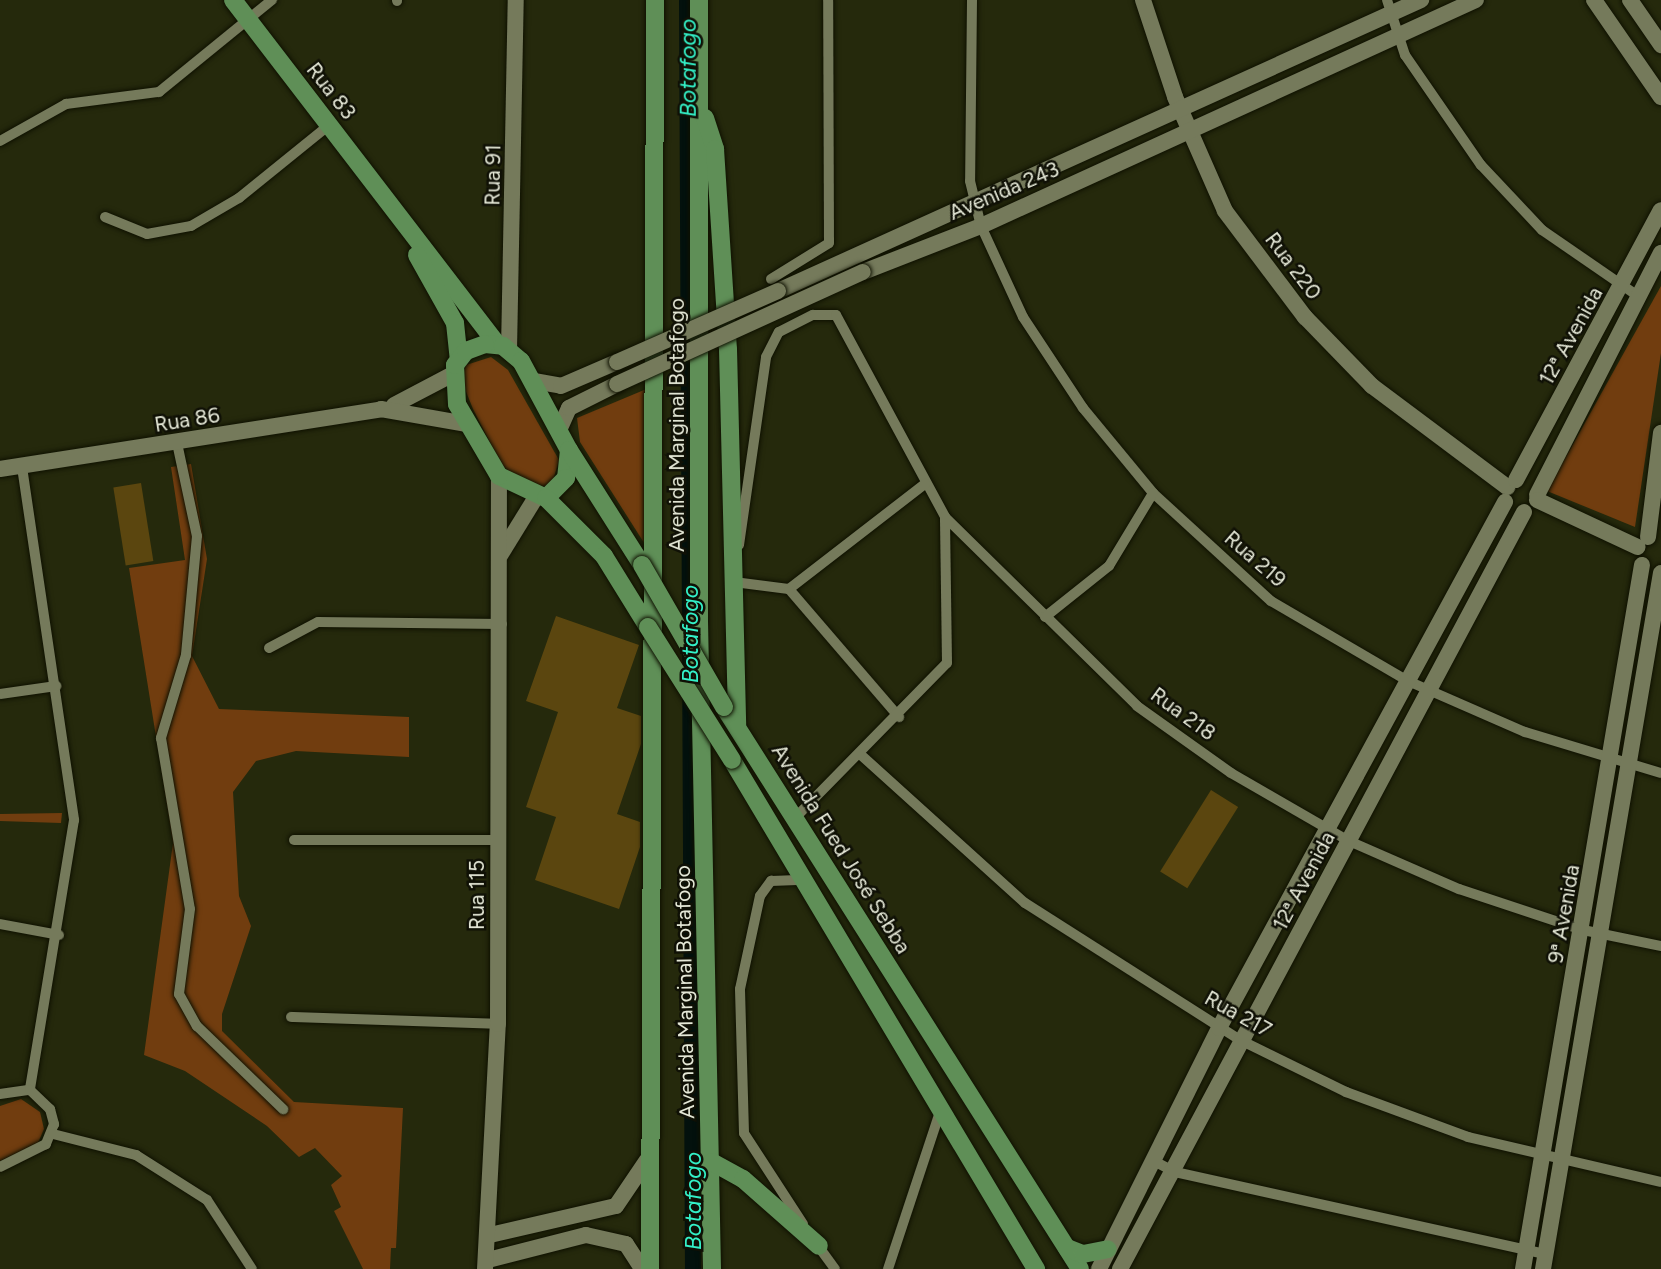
<!DOCTYPE html>
<html>
<head>
<meta charset="utf-8">
<style>
	body { margin:0 }
	#map { position:relative; width:1661px; height:1269px; overflow:hidden; background:#25290c; font-family:Figtree,sans-serif }
	div>[style] { position:absolute }
	.green>* { inset:0; background:#713d0f }
	.canal>* { height:16px; margin:-8px; padding:0 8px; transform-origin:8px; border-radius:8px; background:#03110d }
	.building>* { inset:0; background:#5b460f; transform-origin:0 0 }
	.roads { filter:drop-shadow(0 0 2px #0f1100) drop-shadow(0 0 2px #0f1100) }
	.street>* { height:10px; margin:-5px; padding:0 5px; transform-origin:5px; border-radius:5px; background:#757a5b }
	.secondary>* { height:16px; margin:-8px; padding:0 8px; transform-origin:8px; border-radius:8px; background:#757a5b }
	.primary>* { height:18px; margin:-9px; padding:0 9px; transform-origin:9px; border-radius:9px; background:#5f8f57 }
	.bridges { filter:drop-shadow(0 0 2px #0f1100) drop-shadow(0 0 2px #0f1100) }
	.secondary-bridge>* { height:16px; margin:-8px; padding:0 8px; transform-origin:8px; border-radius:8px; background:#757a5b }
	.primary-bridge>* { height:18px; margin:-9px; padding:0 9px; transform-origin:9px; border-radius:9px; background:#5f8f57 }
	span { translate:-50% -50%; white-space:nowrap; text-align:center; line-height:1.15; -webkit-text-stroke:5px #0f1005; paint-order:stroke }
	.street-label { font-size:21px; color:#e5e8d7 }
	.water-label { font-size:23px; color:#33f1c8; font-style:italic }
</style>
</head>
<body>
<div id="map">
	<div class="green">
		<div style="clip-path:polygon(1661px 286px,1661px 353px,1635px 527px,1547px 491px)"></div>
		<div style="clip-path:polygon(491px 357px,508px 370px,559px 460px,551px 487px,527px 484px,502px 466px,473px 409px,461px 379px,466px 365px)"></div>
		<div style="clip-path:polygon(656px 385px,653px 557px,580px 442px,577px 418px)"></div>
		<div style="clip-path:polygon(191px 464px,207px 559px,192px 656px,219px 709px,409px 717px,409px 757px,296px 751px,256px 761px,233px 792px,239px 896px,251px 926px,222px 1014px,222px 1031px,294px 1102px,403px 1108px,396px 1248px,391px 1248px,390px 1269px,363px 1269px,334px 1211px,341px 1207px,331px 1185px,342px 1176px,315px 1148px,299px 1157px,267px 1126px,185px 1071px,144px 1055px,173px 843px,129px 568px,185px 560px,171px 467px)"></div>
		<div style="clip-path:polygon(62px 813px,61px 823px,0 821px,0 814px)"></div>
		<div style="clip-path:polygon(21px 1099px,40px 1112px,44px 1129px,38px 1143px,0 1161px,0 1106px)"></div>
	</div>
	<div class="canal">
		<div style="left:687px;top:0;width:1269px;rotate:89.73deg"></div>
	</div>
	<div class="building">
		<div style="left:141px;top:483px;width:79px;height:28px;rotate:81deg"></div>
		<div style="clip-path:polygon(556px 616px,639px 645px,617px 708px,641px 716px,641px 744px,617px 814px,640px 822px,640px 847px,619px 909px,535px 880px,556px 817px,526px 807px,558px 712px,526px 701px)"></div>
		<div style="left:1211px;top:790px;width:32px;height:96px;rotate:32deg"></div>
	</div>
	<div class="roads">
		<div class="street">
			<div style="left:397px;top:0;width:1px;rotate:90deg"></div>
			<div style="left:972px;top:0;width:181px;rotate:90.6deg"></div>
			<div style="left:970px;top:181px;width:46px;rotate:76.3deg"></div>
			<div style="left:981px;top:226px;width:100px;rotate:65.2deg"></div>
			<div style="left:1023px;top:317px;width:109px;rotate:56.6deg"></div>
			<div style="left:1083px;top:408px;width:110px;rotate:50.5deg"></div>
			<div style="left:1153px;top:493px;width:160px;rotate:42.5deg"></div>
			<div style="left:1271px;top:601px;width:159px;rotate:30.3deg"></div>
			<div style="left:1408px;top:681px;width:128px;rotate:23.6deg"></div>
			<div style="left:1525px;top:732px;width:142px;rotate:16.8deg"></div>
			<div style="left:1387px;top:0;width:58px;rotate:71.9deg"></div>
			<div style="left:1405px;top:55px;width:134px;rotate:55.4deg"></div>
			<div style="left:1481px;top:165px;width:89px;rotate:46.8deg"></div>
			<div style="left:1542px;top:230px;width:116px;rotate:34.5deg"></div>
			<div style="left:0;top:141px;width:76px;rotate:-29.3deg"></div>
			<div style="left:66px;top:104px;width:94px;rotate:-7.4deg"></div>
			<div style="left:159px;top:92px;width:146px;rotate:-39.2deg"></div>
			<div style="left:105px;top:217px;width:45px;rotate:22deg"></div>
			<div style="left:147px;top:234px;width:45px;rotate:-10.3deg"></div>
			<div style="left:191px;top:226px;width:56px;rotate:-30.3deg"></div>
			<div style="left:239px;top:198px;width:116px;rotate:-39deg"></div>
			<div style="left:771px;top:279px;width:68px;rotate:-31.8deg"></div>
			<div style="left:829px;top:243px;width:243px;rotate:-90.2deg"></div>
			<div style="left:177px;top:443px;width:95px;rotate:77.9deg"></div>
			<div style="left:197px;top:536px;width:120px;rotate:95.3deg"></div>
			<div style="left:186px;top:655px;width:87px;rotate:106.8deg"></div>
			<div style="left:161px;top:738px;width:173px;rotate:80.4deg"></div>
			<div style="left:190px;top:909px;width:86px;rotate:97.4deg"></div>
			<div style="left:179px;top:994px;width:37px;rotate:61deg"></div>
			<div style="left:197px;top:1026px;width:120px;rotate:44deg"></div>
			<div style="left:22px;top:467px;width:357px;rotate:81.6deg"></div>
			<div style="left:74px;top:820px;width:274px;rotate:99.3deg"></div>
			<div style="left:739px;top:545px;width:190px;rotate:-81.8deg"></div>
			<div style="left:766px;top:357px;width:28px;rotate:-63deg"></div>
			<div style="left:779px;top:332px;width:38px;rotate:-27deg"></div>
			<div style="left:813px;top:315px;width:23px"></div>
			<div style="left:836px;top:315px;width:230px;rotate:61.6deg"></div>
			<div style="left:945px;top:517px;width:269px;rotate:44.5deg"></div>
			<div style="left:1137px;top:706px;width:115px;rotate:35.5deg"></div>
			<div style="left:1231px;top:773px;width:136px;rotate:30deg"></div>
			<div style="left:1349px;top:841px;width:120px;rotate:23.6deg"></div>
			<div style="left:1459px;top:889px;width:131px;rotate:18.3deg"></div>
			<div style="left:1583px;top:930px;width:80px;rotate:11.6deg"></div>
			<div style="left:734px;top:582px;width:55px;rotate:7.3deg"></div>
			<div style="left:789px;top:589px;width:172px;rotate:-37.7deg"></div>
			<div style="left:789px;top:589px;width:169px;rotate:49.3deg"></div>
			<div style="left:1045px;top:617px;width:82px;rotate:-38.6deg"></div>
			<div style="left:1109px;top:566px;width:85px;rotate:-58.9deg"></div>
			<div style="left:269px;top:648px;width:55px;rotate:-28deg"></div>
			<div style="left:318px;top:622px;width:184px;rotate:0.6deg"></div>
			<div style="left:0;top:694px;width:57px;rotate:-8.1deg"></div>
			<div style="left:861px;top:755px;width:221px;rotate:42.1deg"></div>
			<div style="left:1025px;top:903px;width:257px;rotate:32.5deg"></div>
			<div style="left:1242px;top:1041px;width:116px;rotate:26.1deg"></div>
			<div style="left:1346px;top:1092px;width:130px;rotate:20.2deg"></div>
			<div style="left:1468px;top:1137px;width:198px;rotate:13.1deg"></div>
			<div style="left:795px;top:818px;width:217px;rotate:-45.6deg"></div>
			<div style="left:947px;top:663px;width:146px;rotate:-90.8deg"></div>
			<div style="left:294px;top:840px;width:205px"></div>
			<div style="left:0;top:924px;width:60px;rotate:10.6deg"></div>
			<div style="left:291px;top:1017px;width:207px;rotate:1.9deg"></div>
			<div style="left:0;top:1094px;width:30px;rotate:-8deg"></div>
			<div style="left:30px;top:1090px;width:28px;rotate:44deg"></div>
			<div style="left:50px;top:1109px;width:16px;rotate:75deg"></div>
			<div style="left:54px;top:1124px;width:22px;rotate:112deg"></div>
			<div style="left:46px;top:1144px;width:51px;rotate:153.4deg"></div>
			<div style="left:53px;top:1134px;width:86px;rotate:14.2deg"></div>
			<div style="left:136px;top:1155px;width:84px;rotate:32.4deg"></div>
			<div style="left:207px;top:1200px;width:82px;rotate:56.9deg"></div>
			<div style="left:1154px;top:1161px;width:24px;rotate:28deg"></div>
			<div style="left:1175px;top:1172px;width:380px;rotate:12.5deg"></div>
			<div style="left:803px;top:1224px;width:108px;rotate:-123deg"></div>
			<div style="left:744px;top:1133px;width:144px;rotate:-91.6deg"></div>
			<div style="left:740px;top:989px;width:95px;rotate:-77.9deg"></div>
			<div style="left:760px;top:896px;width:19px;rotate:-54deg"></div>
			<div style="left:771px;top:881px;width:33px;rotate:-2deg"></div>
			<div style="left:816px;top:1243px;width:32px;rotate:54deg"></div>
			<div style="left:888px;top:1269px;width:162px;rotate:-71.7deg"></div>
		</div>
		<div class="secondary">
			<div style="left:1143px;top:0;width:102px;rotate:71.7deg"></div>
			<div style="left:1175px;top:97px;width:124px;rotate:66.3deg"></div>
			<div style="left:1225px;top:211px;width:133px;rotate:53deg"></div>
			<div style="left:1305px;top:317px;width:96px;rotate:45.8deg"></div>
			<div style="left:1372px;top:386px;width:169px;rotate:36.8deg"></div>
			<div style="left:1594px;top:0;width:118px;rotate:55.4deg"></div>
			<div style="left:1630px;top:0;width:55px;rotate:55.4deg"></div>
			<div style="left:863px;top:272px;width:127px;rotate:-21.3deg"></div>
			<div style="left:981px;top:226px;width:544px;rotate:-24.54deg"></div>
			<div style="left:778px;top:291px;width:706px;rotate:-24.35deg"></div>
			<div style="left:509px;top:350px;width:350px;rotate:-88.9deg"></div>
			<div style="left:534px;top:381px;width:27px;rotate:10deg"></div>
			<div style="left:561px;top:386px;width:61px;rotate:-23.2deg"></div>
			<div style="left:394px;top:405px;width:67px;rotate:-27.7deg"></div>
			<div style="left:560px;top:428px;width:22px;rotate:-66deg"></div>
			<div style="left:569px;top:408px;width:54px;rotate:-26.6deg"></div>
			<div style="left:0;top:469px;width:386px;rotate:-8.9deg"></div>
			<div style="left:381px;top:409px;width:86px;rotate:10deg"></div>
			<div style="left:1516px;top:480px;width:306px;rotate:-61.8deg"></div>
			<div style="left:1537px;top:495px;width:272px;rotate:-62.9deg"></div>
			<div style="left:1537px;top:500px;width:111px;rotate:25deg"></div>
			<div style="left:1648px;top:537px;width:105px;rotate:-82.9deg"></div>
			<div style="left:501px;top:554px;width:67px;rotate:-58.4deg"></div>
			<div style="left:490px;top:1235px;width:129px;rotate:-13deg"></div>
			<div style="left:616px;top:1206px;width:55px;rotate:-56deg"></div>
			<div style="left:488px;top:1260px;width:101px;rotate:-14.3deg"></div>
			<div style="left:586px;top:1235px;width:41px;rotate:12.7deg"></div>
			<div style="left:626px;top:1244px;width:30px;rotate:57deg"></div>
			<div style="left:485px;top:1269px;width:245px;rotate:-87deg"></div>
			<div style="left:498px;top:1024px;width:548px;rotate:-89.9deg"></div>
			<div style="left:1099px;top:1269px;width:269px;rotate:-63.5deg"></div>
			<div style="left:1219px;top:1028px;width:599px;rotate:-61.47deg"></div>
			<div style="left:1120px;top:1269px;width:858px;rotate:-61.91deg"></div>
			<div style="left:1523px;top:1269px;width:714px;rotate:-80.41deg"></div>
			<div style="left:1543px;top:1269px;width:706px;rotate:-80.38deg"></div>
		</div>
		<div class="primary">
			<div style="left:233px;top:0;width:434px;rotate:52.5deg"></div>
			<div style="left:699px;top:0;width:621px;rotate:90deg"></div>
			<div style="left:699px;top:621px;width:648px;rotate:88.85deg"></div>
			<div style="left:705px;top:118px;width:33px;rotate:72deg"></div>
			<div style="left:715px;top:149px;width:200px;rotate:86.3deg"></div>
			<div style="left:728px;top:349px;width:376px;rotate:88.6deg"></div>
			<div style="left:417px;top:255px;width:78px;rotate:60.8deg"></div>
			<div style="left:455px;top:323px;width:36px;rotate:84deg"></div>
			<div style="left:485px;top:344px;width:18px;rotate:6deg"></div>
			<div style="left:503px;top:346px;width:23px;rotate:40deg"></div>
			<div style="left:521px;top:361px;width:101px;rotate:61.7deg"></div>
			<div style="left:569px;top:450px;width:28px;rotate:96deg"></div>
			<div style="left:566px;top:478px;width:28px;rotate:135deg"></div>
			<div style="left:546px;top:498px;width:52px;rotate:-154.9deg"></div>
			<div style="left:499px;top:476px;width:83px;rotate:-120.3deg"></div>
			<div style="left:457px;top:404px;width:39px;rotate:-93deg"></div>
			<div style="left:455px;top:365px;width:18px;rotate:-52deg"></div>
			<div style="left:466px;top:351px;width:20px;rotate:-20deg"></div>
			<div style="left:569px;top:450px;width:136px;rotate:57.6deg"></div>
			<div style="left:546px;top:498px;width:82px;rotate:45deg"></div>
			<div style="left:604px;top:556px;width:84px;rotate:58.2deg"></div>
			<div style="left:724px;top:707px;width:665px;rotate:57.65deg"></div>
			<div style="left:732px;top:760px;width:593px;rotate:59.15deg"></div>
			<div style="left:712px;top:1162px;width:35px;rotate:29deg"></div>
			<div style="left:743px;top:1179px;width:101px;rotate:41.4deg"></div>
			<div style="left:1067px;top:1248px;width:17px;rotate:21deg"></div>
			<div style="left:1083px;top:1254px;width:25px;rotate:-11deg"></div>
			<div style="left:650px;top:1269px;width:1269px;rotate:-89.77deg"></div>
		</div>
	</div>
	<div class="bridges">
		<div class="secondary-bridge">
			<div style="left:617px;top:362px;width:176px;rotate:-23.8deg"></div>
			<div style="left:617px;top:384px;width:270px;rotate:-24.5deg"></div>
		</div>
		<div class="primary-bridge">
			<div style="left:642px;top:565px;width:164px;rotate:60deg"></div>
			<div style="left:648px;top:627px;width:157px;rotate:57.7deg"></div>
		</div>
	</div>
	<div class="street-label">
		<span style="left:331px;top:91px;rotate:52deg">Rua 83</span>
		<span style="left:493px;top:175px;rotate:-89deg">Rua 91</span>
		<span style="left:1004px;top:191px;rotate:-23deg">Avenida 243</span>
		<span style="left:1293px;top:266px;rotate:53deg">Rua 220</span>
		<span style="left:1571px;top:336px;rotate:-61deg">12ª Avenida</span>
		<span style="left:187px;top:420px;rotate:-9deg">Rua 86</span>
		<span style="left:677px;top:425px;rotate:-90deg">Avenida Marginal Botafogo</span>
		<span style="left:1255px;top:559px;rotate:41deg">Rua 219</span>
		<span style="left:1183px;top:714px;rotate:36deg">Rua 218</span>
		<span style="left:841px;top:849px;rotate:58deg">Avenida Fued José Sebba</span>
		<span style="left:1304px;top:881px;rotate:-62deg">12ª Avenida</span>
		<span style="left:477px;top:895px;rotate:-90deg">Rua 115</span>
		<span style="left:1564px;top:914px;rotate:-80deg">9ª Avenida</span>
		<span style="left:685px;top:992px;rotate:-91deg">Avenida Marginal Botafogo</span>
		<span style="left:1238px;top:1014px;rotate:29deg">Rua 217</span>
	</div>
	<div class="water-label">
		<span style="left:688px;top:68px;rotate:-90deg">Botafogo</span>
		<span style="left:690px;top:634px;rotate:-90deg">Botafogo</span>
		<span style="left:693px;top:1201px;rotate:-90deg">Botafogo</span>
	</div>
</div>
</body>
</html>
